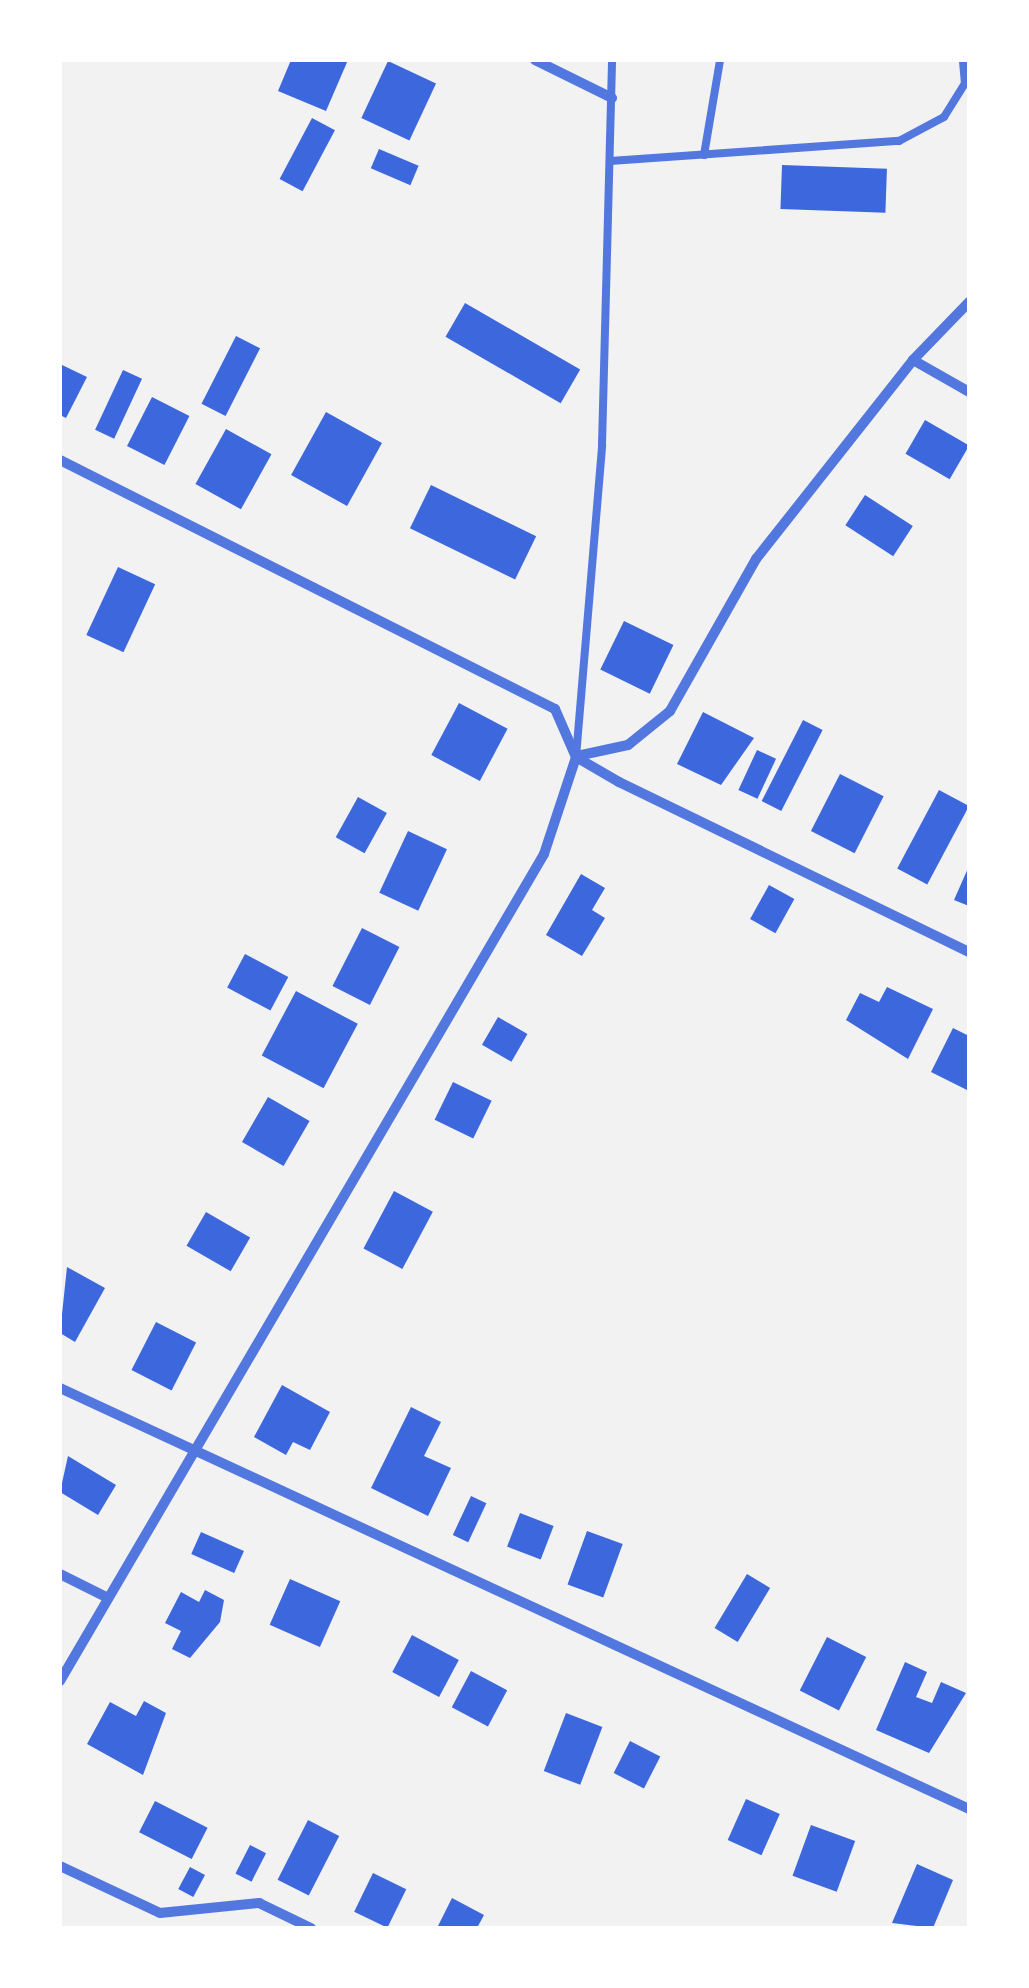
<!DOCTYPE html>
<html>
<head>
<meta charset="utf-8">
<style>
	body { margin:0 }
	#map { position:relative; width:1029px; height:1988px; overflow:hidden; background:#f2f2f2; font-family:"Golos Text",sans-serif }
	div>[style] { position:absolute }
	.building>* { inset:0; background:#3d67dc; transform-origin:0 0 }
	.service>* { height:8px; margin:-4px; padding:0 4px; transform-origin:4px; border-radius:4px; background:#5277de }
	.minor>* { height:10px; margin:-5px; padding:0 5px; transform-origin:5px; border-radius:5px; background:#5277de }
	span { translate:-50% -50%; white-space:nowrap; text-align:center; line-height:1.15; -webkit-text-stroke:9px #fff; paint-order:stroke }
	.frame { position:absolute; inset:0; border:62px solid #fff; pointer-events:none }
</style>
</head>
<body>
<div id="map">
	<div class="building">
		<div style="clip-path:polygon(291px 60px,348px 60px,326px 111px,278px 91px)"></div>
		<div style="left:388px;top:61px;width:53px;height:63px;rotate:25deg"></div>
		<div style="left:312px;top:118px;width:26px;height:69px;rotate:28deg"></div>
		<div style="left:379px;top:149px;width:43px;height:21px;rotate:23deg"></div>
		<div style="left:782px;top:165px;width:105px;height:44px;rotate:2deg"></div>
		<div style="left:465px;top:303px;width:133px;height:39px;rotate:30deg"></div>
		<div style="left:236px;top:336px;width:27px;height:76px;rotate:27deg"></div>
		<div style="clip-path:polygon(60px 364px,87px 377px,66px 418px,60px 415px)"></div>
		<div style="left:123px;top:370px;width:21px;height:66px;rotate:25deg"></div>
		<div style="left:152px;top:397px;width:42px;height:55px;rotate:27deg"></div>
		<div style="left:326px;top:412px;width:64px;height:72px;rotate:29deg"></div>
		<div style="left:925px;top:420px;width:51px;height:39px;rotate:30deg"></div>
		<div style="left:226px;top:429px;width:52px;height:63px;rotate:29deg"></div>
		<div style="left:431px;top:485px;width:117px;height:48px;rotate:26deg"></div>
		<div style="left:865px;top:495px;width:57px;height:36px;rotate:33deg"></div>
		<div style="left:118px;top:567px;width:41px;height:75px;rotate:25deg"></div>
		<div style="left:624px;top:621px;width:55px;height:54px;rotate:26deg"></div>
		<div style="left:459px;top:703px;width:55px;height:59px;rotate:28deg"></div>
		<div style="clip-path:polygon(703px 712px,754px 738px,721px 785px,677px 764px)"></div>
		<div style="left:803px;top:720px;width:22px;height:91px;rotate:27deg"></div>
		<div style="left:757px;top:750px;width:21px;height:44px;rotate:25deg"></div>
		<div style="left:840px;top:774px;width:49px;height:64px;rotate:27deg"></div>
		<div style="left:939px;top:790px;width:34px;height:89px;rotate:28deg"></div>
		<div style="left:358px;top:797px;width:33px;height:46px;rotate:29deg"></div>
		<div style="left:408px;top:831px;width:43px;height:68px;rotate:25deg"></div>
		<div style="clip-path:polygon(969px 866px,969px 906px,954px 900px)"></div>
		<div style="clip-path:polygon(581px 874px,605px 888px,592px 910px,605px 918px,582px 956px,546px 935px)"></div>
		<div style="left:769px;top:885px;width:29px;height:39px;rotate:29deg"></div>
		<div style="left:362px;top:928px;width:42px;height:65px;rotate:27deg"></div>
		<div style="left:245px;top:954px;width:49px;height:38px;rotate:28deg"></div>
		<div style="clip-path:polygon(887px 987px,933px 1009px,908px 1059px,846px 1020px,860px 993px,879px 1002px)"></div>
		<div style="left:296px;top:991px;width:70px;height:73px;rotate:28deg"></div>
		<div style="left:498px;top:1017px;width:34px;height:32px;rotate:30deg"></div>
		<div style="clip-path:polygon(953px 1028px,969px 1036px,969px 1091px,931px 1072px)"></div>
		<div style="left:453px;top:1082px;width:43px;height:42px;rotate:26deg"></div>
		<div style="left:268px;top:1097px;width:48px;height:52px;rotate:30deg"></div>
		<div style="left:394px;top:1191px;width:44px;height:65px;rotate:28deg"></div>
		<div style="left:206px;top:1212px;width:51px;height:39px;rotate:30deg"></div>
		<div style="clip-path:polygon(67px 1267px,105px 1288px,75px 1342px,60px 1333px)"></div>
		<div style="left:156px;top:1322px;width:45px;height:54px;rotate:27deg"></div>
		<div style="clip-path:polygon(282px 1385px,330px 1412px,310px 1450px,293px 1442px,286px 1455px,254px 1437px)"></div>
		<div style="clip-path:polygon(411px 1407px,441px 1422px,424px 1456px,451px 1468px,428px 1516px,371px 1488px)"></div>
		<div style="clip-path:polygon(68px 1456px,116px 1485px,98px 1515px,60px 1492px)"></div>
		<div style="left:471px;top:1496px;width:17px;height:43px;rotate:25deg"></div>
		<div style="left:520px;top:1513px;width:36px;height:36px;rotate:21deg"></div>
		<div style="left:587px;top:1531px;width:38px;height:57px;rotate:20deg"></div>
		<div style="left:201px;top:1532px;width:47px;height:24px;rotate:24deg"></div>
		<div style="left:747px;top:1574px;width:27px;height:63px;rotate:31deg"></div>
		<div style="left:290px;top:1579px;width:55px;height:50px;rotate:24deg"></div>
		<div style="clip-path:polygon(205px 1590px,224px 1600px,220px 1622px,190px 1658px,172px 1649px,181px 1631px,165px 1623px,181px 1592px,199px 1602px)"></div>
		<div style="left:412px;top:1635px;width:53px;height:42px;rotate:28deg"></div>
		<div style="left:827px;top:1637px;width:44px;height:60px;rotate:27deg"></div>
		<div style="clip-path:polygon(905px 1662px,927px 1672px,916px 1697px,932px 1703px,941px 1682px,966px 1693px,929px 1753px,876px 1730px)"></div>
		<div style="left:471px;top:1671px;width:41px;height:41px;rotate:28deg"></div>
		<div style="clip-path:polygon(144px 1701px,166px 1713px,143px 1775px,87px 1744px,110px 1702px,136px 1716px)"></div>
		<div style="left:566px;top:1713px;width:39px;height:62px;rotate:21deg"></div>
		<div style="left:630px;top:1741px;width:34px;height:36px;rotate:27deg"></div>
		<div style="left:746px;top:1799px;width:37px;height:45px;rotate:24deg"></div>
		<div style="left:155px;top:1801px;width:59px;height:35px;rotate:27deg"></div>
		<div style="left:308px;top:1820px;width:35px;height:67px;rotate:27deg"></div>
		<div style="left:811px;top:1825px;width:47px;height:54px;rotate:20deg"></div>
		<div style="left:250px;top:1845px;width:18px;height:32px;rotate:27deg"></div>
		<div style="clip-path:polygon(917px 1864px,953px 1880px,933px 1928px,892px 1923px)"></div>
		<div style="left:190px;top:1867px;width:17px;height:25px;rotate:28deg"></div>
		<div style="left:373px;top:1873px;width:37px;height:43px;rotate:26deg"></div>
		<div style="clip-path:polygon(452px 1898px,484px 1915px,477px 1928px,437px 1928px)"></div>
	</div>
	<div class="service">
		<div style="left:704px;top:155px;width:96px;rotate:-80.4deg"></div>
		<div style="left:610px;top:161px;width:290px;rotate:-4deg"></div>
		<div style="left:899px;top:141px;width:51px;rotate:-28.1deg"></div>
		<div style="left:944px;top:117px;width:39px;rotate:-58deg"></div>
		<div style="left:965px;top:84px;width:24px;rotate:-95deg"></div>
		<div style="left:576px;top:757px;width:313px;rotate:-85.2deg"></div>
		<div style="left:602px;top:445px;width:385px;rotate:-88.5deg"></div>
	</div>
	<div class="minor">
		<div style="left:535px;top:60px;width:86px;rotate:26.3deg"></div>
		<div style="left:913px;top:360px;width:81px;rotate:-46deg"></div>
		<div style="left:60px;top:460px;width:554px;rotate:26.7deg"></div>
		<div style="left:555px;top:709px;width:52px;rotate:66.4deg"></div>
		<div style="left:576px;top:757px;width:50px;rotate:30.2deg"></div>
		<div style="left:619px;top:782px;width:389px;rotate:25.9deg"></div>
		<div style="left:577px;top:756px;width:52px;rotate:-12.2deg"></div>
		<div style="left:628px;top:745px;width:54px;rotate:-39deg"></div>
		<div style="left:670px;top:711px;width:175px;rotate:-60.5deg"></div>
		<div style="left:756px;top:559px;width:253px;rotate:-51.7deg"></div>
		<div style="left:913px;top:360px;width:64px;rotate:29.7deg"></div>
		<div style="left:60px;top:1388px;width:1002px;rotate:24.85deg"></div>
		<div style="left:60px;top:1574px;width:51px;rotate:26.6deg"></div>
		<div style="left:60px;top:1681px;width:958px;rotate:-59.66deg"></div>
		<div style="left:544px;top:854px;width:102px;rotate:-71.7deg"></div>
		<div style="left:60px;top:1866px;width:110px;rotate:25.2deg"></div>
		<div style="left:160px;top:1913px;width:100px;rotate:-5.8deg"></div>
		<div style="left:259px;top:1903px;width:58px;rotate:25.7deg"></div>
	</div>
	<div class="frame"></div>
</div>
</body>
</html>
